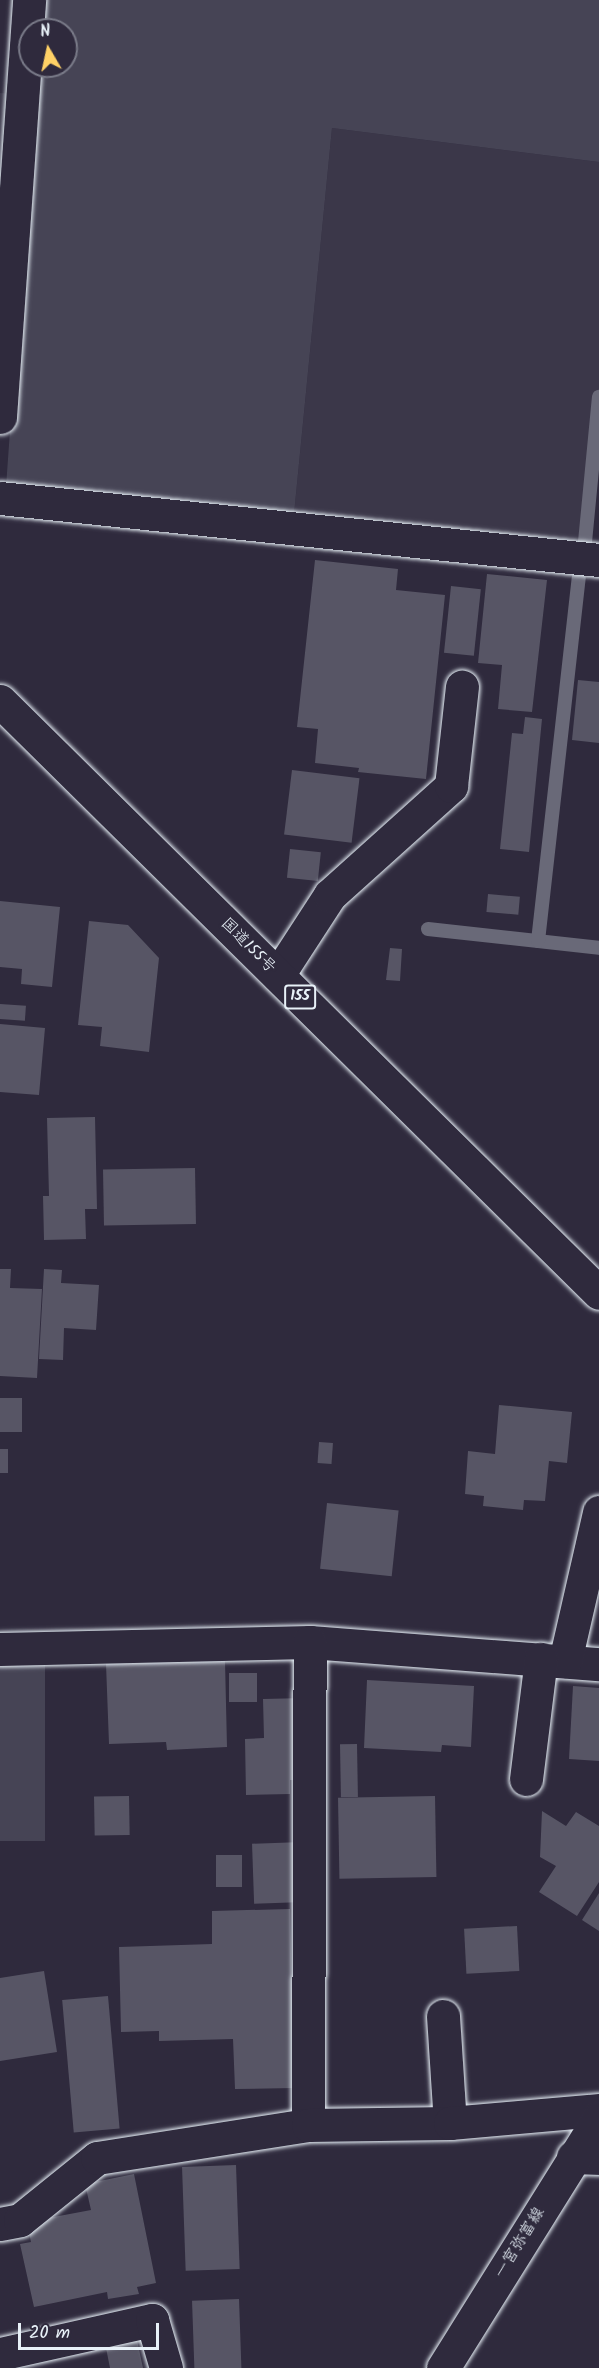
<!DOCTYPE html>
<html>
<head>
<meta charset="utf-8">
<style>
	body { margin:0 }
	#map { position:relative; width:599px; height:2368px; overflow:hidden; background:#2f2a3d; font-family:Kalam,"Klee One",sans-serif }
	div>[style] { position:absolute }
	.built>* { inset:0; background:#3b3749 }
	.green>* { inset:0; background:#464455; transform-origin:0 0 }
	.stream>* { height:14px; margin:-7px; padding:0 7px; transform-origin:7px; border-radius:7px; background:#696978 }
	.building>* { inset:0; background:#575565; transform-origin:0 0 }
	.roads { filter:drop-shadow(0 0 2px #e8f1f8) drop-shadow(0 0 2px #e8f1f8) }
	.minor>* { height:33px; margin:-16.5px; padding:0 16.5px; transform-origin:16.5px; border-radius:16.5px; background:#2f2a3d }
	.major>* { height:33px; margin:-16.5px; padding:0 16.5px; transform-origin:16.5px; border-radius:16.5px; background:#2f2a3d }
	.highway>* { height:33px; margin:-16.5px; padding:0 16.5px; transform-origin:16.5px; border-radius:16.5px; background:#2f2a3d }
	span { translate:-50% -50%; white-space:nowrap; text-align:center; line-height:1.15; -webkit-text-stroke:6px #2f2a3d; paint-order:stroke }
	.shield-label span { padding:2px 4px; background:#2f2a3d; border:2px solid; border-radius:4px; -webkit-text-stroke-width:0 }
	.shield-label { font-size:15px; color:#e8f1f8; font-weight:700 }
	.street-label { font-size:16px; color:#e8f1f8 }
	.north { position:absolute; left:18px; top:18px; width:60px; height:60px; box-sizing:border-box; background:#2f2a3d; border:2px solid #797a88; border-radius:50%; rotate:351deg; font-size:16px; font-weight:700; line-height:24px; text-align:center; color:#e8f1f8 }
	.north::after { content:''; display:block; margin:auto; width:21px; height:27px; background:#ffd166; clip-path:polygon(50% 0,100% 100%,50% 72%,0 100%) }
	.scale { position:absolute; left:18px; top:2323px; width:141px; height:27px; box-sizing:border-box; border:3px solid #e8f1f8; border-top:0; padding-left:8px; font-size:18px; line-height:21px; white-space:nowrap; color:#e8f1f8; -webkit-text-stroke:4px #2f2a3d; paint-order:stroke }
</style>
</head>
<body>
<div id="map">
	<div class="built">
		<div style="clip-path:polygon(0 93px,15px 94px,0 238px)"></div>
		<div style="clip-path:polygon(332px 128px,599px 162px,599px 397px,585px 542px,294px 514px)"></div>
	</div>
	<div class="green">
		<div style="clip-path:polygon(41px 0,599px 0,599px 162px,332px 128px,294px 514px,6px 487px,36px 66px,66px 66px,66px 30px,39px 30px)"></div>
		<div style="left:45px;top:1660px;width:181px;height:45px;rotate:90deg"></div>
	</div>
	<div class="stream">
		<div style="left:585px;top:542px;width:146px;rotate:-84.5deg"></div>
		<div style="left:428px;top:929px;width:172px;rotate:6.3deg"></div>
		<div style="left:538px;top:941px;width:365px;rotate:-83.6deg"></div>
	</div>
	<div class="building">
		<div style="clip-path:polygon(315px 560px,398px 569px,396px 590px,445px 595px,426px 779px,358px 772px,359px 768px,315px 763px,318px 729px,297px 727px)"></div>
		<div style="clip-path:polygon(487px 574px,547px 580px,532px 712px,498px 709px,502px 665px,478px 663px)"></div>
		<div style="left:451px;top:586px;width:30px;height:67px;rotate:6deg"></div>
		<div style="clip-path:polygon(578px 680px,599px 682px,599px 743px,572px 740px)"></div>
		<div style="clip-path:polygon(525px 717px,542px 719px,529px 852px,500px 849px,512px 733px,523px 734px)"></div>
		<div style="left:292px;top:770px;width:68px;height:65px;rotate:7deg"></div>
		<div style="left:290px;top:849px;width:31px;height:29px;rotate:6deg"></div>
		<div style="left:488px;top:894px;width:32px;height:18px;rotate:5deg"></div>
		<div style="clip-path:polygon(0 901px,60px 907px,52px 987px,21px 984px,22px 969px,0 967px)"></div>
		<div style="clip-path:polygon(89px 921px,128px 925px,159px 958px,149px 1052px,100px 1046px,102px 1027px,78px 1025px)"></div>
		<div style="clip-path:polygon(390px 948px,402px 949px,400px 981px,386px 980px)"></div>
		<div style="left:0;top:1004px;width:26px;height:15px;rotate:4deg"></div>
		<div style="clip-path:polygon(0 1024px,45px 1028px,39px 1095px,0 1092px)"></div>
		<div style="clip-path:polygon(95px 1117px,97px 1209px,85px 1209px,86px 1239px,44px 1240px,43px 1196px,49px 1196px,47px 1118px)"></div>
		<div style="left:195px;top:1168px;width:56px;height:92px;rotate:89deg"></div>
		<div style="clip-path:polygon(0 1269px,11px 1269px,10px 1288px,42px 1289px,37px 1378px,0 1376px)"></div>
		<div style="clip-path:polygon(44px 1269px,62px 1270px,61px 1283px,99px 1285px,96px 1330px,64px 1328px,63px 1360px,39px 1359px)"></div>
		<div style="left:0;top:1398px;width:22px;height:34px"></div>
		<div style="clip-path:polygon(499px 1405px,572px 1412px,567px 1463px,549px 1461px,545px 1501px,524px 1500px,523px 1510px,483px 1506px,484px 1496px,465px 1494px,468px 1451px,495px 1454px)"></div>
		<div style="left:319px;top:1442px;width:14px;height:21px;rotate:4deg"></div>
		<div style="left:0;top:1449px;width:8px;height:24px"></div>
		<div style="left:327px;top:1503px;width:72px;height:66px;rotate:6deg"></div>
		<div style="clip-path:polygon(225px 1661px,227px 1747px,167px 1750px,166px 1742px,109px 1744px,106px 1664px)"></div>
		<div style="left:229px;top:1673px;width:28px;height:29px"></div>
		<div style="clip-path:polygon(367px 1680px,474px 1686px,471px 1747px,442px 1745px,441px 1752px,364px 1748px)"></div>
		<div style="clip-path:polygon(573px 1686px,599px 1688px,599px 1761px,569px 1759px)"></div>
		<div style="clip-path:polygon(305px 1698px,307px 1780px,290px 1780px,290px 1794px,246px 1795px,245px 1739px,264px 1738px,263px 1699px)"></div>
		<div style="left:357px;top:1744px;width:53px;height:17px;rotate:89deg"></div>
		<div style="left:129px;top:1796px;width:39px;height:35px;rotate:89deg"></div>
		<div style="left:435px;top:1796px;width:81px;height:97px;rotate:89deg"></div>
		<div style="clip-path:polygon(542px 1811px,566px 1826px,576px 1812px,599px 1826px,599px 1882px,577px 1916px,539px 1892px,556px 1866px,540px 1857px)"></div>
		<div style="left:302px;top:1842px;width:60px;height:50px;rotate:88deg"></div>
		<div style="left:216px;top:1855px;width:26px;height:32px"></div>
		<div style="clip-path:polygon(599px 1893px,599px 1931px,582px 1920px)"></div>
		<div style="clip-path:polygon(290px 1909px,294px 2088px,235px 2089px,233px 2039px,159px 2041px,159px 2031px,121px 2032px,119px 1947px,212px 1944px,212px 1911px)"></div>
		<div style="left:517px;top:1926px;width:45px;height:53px;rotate:87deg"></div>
		<div style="clip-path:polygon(44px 1971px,57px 2052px,0 2061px,0 1978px)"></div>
		<div style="left:108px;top:1996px;width:133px;height:46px;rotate:85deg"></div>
		<div style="left:236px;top:2165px;width:104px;height:54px;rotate:88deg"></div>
		<div style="clip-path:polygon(134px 2174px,156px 2283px,137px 2287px,139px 2294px,108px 2299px,107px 2292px,34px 2307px,20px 2244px,31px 2242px,27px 2222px,91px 2210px,85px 2184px)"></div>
		<div style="left:239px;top:2299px;width:69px;height:47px;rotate:88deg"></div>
		<div style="clip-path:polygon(137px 2340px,143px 2368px,110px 2368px,106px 2348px)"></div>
	</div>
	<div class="roads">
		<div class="minor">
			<div style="left:0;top:417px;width:418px;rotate:-86deg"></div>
			<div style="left:0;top:498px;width:602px;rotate:5.91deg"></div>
			<div style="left:278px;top:975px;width:95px;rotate:-57deg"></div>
			<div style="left:330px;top:895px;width:163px;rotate:-42deg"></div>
			<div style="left:451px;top:786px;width:100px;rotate:-83.7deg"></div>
			<div style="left:0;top:1649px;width:310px;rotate:-1.3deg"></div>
			<div style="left:310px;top:1642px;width:290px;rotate:4.4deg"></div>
			<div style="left:565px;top:1661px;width:153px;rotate:-77.1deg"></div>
			<div style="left:526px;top:1779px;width:121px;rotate:-82.9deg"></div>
			<div style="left:443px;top:2016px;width:107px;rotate:86.3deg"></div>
			<div style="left:308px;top:2125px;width:483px;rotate:-89.8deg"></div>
			<div style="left:573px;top:2157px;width:26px;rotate:2deg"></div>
			<div style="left:0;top:2224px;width:20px;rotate:-11deg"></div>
			<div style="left:20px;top:2220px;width:99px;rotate:-38.8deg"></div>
			<div style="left:97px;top:2158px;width:214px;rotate:-8.9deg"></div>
			<div style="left:308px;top:2125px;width:142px;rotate:-0.8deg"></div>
			<div style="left:450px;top:2123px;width:150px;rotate:-5deg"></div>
			<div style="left:0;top:2354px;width:156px;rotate:-12.6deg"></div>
			<div style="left:152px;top:2320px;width:50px;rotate:73.7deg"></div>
		</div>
		<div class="major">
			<div style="left:443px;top:2368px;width:295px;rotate:-58deg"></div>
		</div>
		<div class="highway">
			<div style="left:0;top:701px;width:842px;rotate:44.66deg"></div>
		</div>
	</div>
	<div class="shield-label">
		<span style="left:300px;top:997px">155</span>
	</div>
	<div class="street-label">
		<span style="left:248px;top:946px;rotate:45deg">国道155号</span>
		<span style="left:520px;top:2243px;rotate:-58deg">一宮弥富線</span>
	</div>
	<div class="north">N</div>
	<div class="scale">20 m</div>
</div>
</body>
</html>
